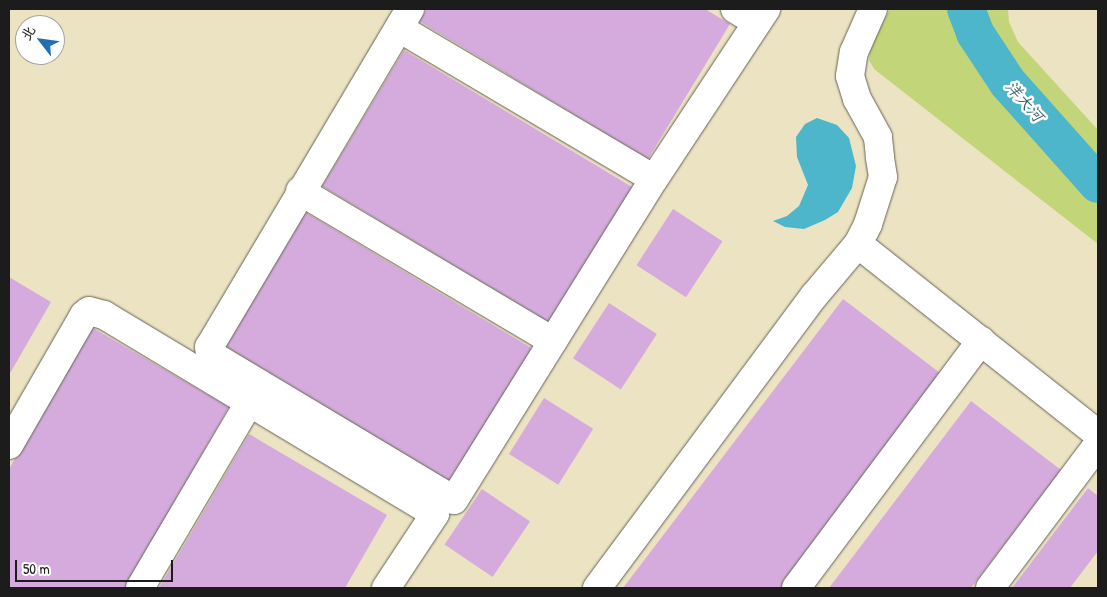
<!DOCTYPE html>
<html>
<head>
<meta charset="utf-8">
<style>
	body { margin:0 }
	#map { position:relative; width:1107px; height:597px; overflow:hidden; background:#ece3c3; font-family:"Patrick Hand","LXGW WenKai TC",sans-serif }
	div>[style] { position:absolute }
	.green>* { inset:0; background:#c2d578 }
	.water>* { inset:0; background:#4db6ca }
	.river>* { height:38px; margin:-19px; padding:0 19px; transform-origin:19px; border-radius:19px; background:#4db6ca }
	.building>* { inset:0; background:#d5abdd; transform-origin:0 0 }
	.roads { filter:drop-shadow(0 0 1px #656256) drop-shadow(0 0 1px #656256) }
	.minor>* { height:28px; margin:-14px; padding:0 14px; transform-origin:14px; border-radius:14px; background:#fff }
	span { translate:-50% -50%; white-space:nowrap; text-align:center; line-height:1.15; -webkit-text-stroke:5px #fff; paint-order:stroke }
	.water-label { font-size:16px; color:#32616a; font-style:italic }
	.frame { position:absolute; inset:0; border:10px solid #1c1c1c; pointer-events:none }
	.north { position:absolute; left:15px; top:15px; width:50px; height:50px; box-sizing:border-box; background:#fff; border:1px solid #a4a4a4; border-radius:50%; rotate:300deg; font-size:14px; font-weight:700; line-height:20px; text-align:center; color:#1c1c1c }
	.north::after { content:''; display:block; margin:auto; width:18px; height:22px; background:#1f6fb2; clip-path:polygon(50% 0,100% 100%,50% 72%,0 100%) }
	.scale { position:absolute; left:15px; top:560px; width:158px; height:22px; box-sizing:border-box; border:2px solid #1c1c1c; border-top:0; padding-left:6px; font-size:15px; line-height:18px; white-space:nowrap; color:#1c1c1c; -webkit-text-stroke:4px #fff; paint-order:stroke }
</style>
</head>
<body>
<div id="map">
	<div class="green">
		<div style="clip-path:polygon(890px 9px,1008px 9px,1009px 22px,1018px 42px,1098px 130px,1098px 244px,874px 69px,869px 60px,871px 46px)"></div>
	</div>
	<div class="water">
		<div style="clip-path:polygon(817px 118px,837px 125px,849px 138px,856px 166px,852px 188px,838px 212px,825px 220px,804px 229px,785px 227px,773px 221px,787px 216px,799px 206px,808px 185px,797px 157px,796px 137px,805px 124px)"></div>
	</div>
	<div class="river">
		<div style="left:966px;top:9px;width:26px;rotate:69deg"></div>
		<div style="left:975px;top:33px;width:60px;rotate:56.6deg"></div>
		<div style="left:1008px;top:83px;width:135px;rotate:48.3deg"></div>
	</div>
	<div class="building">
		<div style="clip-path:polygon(427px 9px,705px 9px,730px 24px,648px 159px,419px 21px)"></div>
		<div style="left:404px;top:50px;width:267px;height:159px;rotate:31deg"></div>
		<div style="left:673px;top:209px;width:59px;height:67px;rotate:33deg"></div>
		<div style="left:305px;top:212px;width:268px;height:159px;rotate:31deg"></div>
		<div style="clip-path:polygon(9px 277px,51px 302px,9px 375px)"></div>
		<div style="clip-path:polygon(843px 299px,944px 376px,782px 588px,623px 588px)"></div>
		<div style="left:609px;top:303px;width:57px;height:66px;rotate:33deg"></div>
		<div style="clip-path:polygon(91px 327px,229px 407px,125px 588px,9px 588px,9px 469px)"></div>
		<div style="left:544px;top:398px;width:58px;height:66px;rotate:32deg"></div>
		<div style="clip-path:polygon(971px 401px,1061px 470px,971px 588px,829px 588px)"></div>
		<div style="clip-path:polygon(249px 434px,387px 515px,345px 588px,159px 588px)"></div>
		<div style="clip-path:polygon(1088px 488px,1098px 496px,1098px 551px,1070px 588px,1012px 588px)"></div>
		<div style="left:482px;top:489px;width:58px;height:67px;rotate:34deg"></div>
	</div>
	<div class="roads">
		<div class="minor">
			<div style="left:410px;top:9px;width:393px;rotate:120.7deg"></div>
			<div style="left:209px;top:347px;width:7px;rotate:82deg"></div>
			<div style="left:210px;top:354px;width:284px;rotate:30.9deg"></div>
			<div style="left:454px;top:500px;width:378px;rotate:-58.1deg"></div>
			<div style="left:654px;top:179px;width:204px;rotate:-56.6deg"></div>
			<div style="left:735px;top:9px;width:26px;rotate:31deg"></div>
			<div style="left:399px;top:28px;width:296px;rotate:30.6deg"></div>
			<div style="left:300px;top:191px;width:294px;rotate:30.7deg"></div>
			<div style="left:858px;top:244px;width:306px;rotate:38.4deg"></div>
			<div style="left:9px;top:445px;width:150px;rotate:-60deg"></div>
			<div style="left:84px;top:315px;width:6px;rotate:-39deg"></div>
			<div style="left:89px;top:311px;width:16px;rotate:15deg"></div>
			<div style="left:104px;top:315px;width:386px;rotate:31deg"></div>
			<div style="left:435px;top:514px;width:89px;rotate:123.5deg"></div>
			<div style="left:140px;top:588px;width:215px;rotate:-59.5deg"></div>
			<div style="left:597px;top:588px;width:364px;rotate:-53.4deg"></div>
			<div style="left:814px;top:296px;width:68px;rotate:-49.8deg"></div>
			<div style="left:858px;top:244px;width:22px;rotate:-63deg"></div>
			<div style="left:868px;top:224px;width:49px;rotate:-72.3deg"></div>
			<div style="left:883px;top:177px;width:20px;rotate:-99deg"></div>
			<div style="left:880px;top:157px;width:20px;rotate:-96deg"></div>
			<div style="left:878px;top:137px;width:43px;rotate:-118.9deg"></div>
			<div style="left:857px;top:99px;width:24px;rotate:-107deg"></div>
			<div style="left:850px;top:76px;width:24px;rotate:-81deg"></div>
			<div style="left:854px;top:52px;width:47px;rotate:-66.2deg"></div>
			<div style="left:796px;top:588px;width:309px;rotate:-53.2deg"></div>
			<div style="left:990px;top:588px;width:180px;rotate:-53.1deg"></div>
		</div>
	</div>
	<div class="water-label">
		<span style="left:1025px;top:101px;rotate:49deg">洋大河</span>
	</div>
	<div class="frame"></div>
	<div class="north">北</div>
	<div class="scale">50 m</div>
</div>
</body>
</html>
